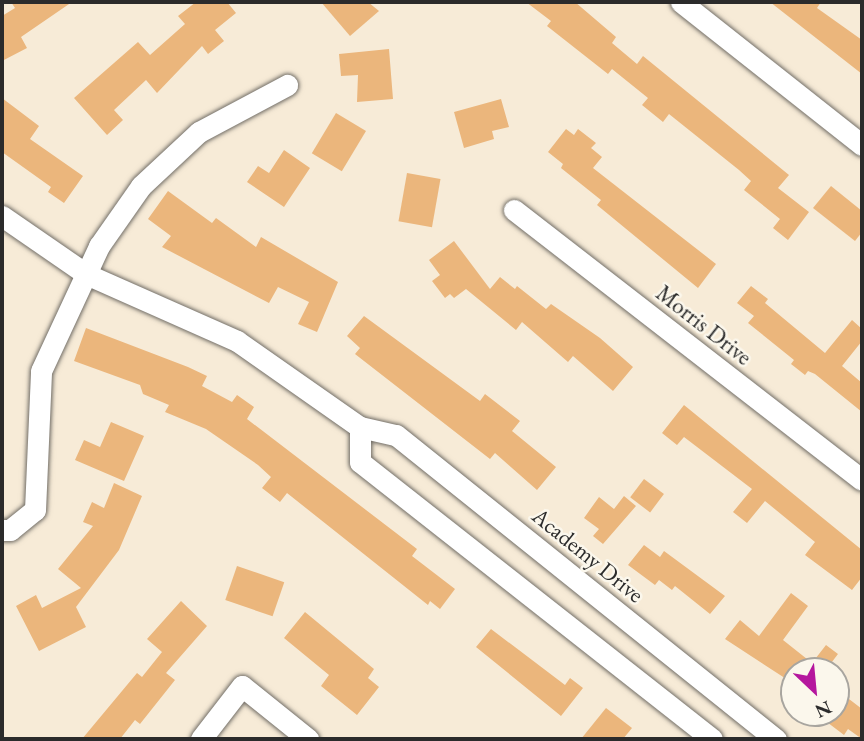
<!DOCTYPE html>
<html>
<head>
<meta charset="utf-8">
<style>
	body { margin:0 }
	#map { position:relative; width:864px; height:741px; overflow:hidden; background:#f7ebd7; font-family:"EB Garamond",serif }
	div>[style] { position:absolute }
	.building>* { inset:0; background:#ebb67c; transform-origin:0 0 }
	.roads { filter:drop-shadow(0 0 2px #726e67) drop-shadow(0 0 2px #726e67) }
	.minor>* { height:21px; margin:-10.5px; padding:0 10.5px; transform-origin:10.5px; border-radius:10.5px; background:#fff }
	span { translate:-50% -50%; white-space:nowrap; text-align:center; line-height:1.15; -webkit-text-stroke:5px #fbf7ec; paint-order:stroke }
	.street-label { font-size:23px; color:#2b2b2b }
	.frame { position:absolute; inset:0; border:4px solid #2b2b2b; pointer-events:none }
	.north { position:absolute; left:780px; top:657px; width:70px; height:70px; box-sizing:border-box; background:#fbf7ec; border:2px solid #a8a59f; border-radius:50%; rotate:154deg; font-size:19px; font-weight:700; line-height:28px; text-align:center; color:#2b2b2b }
	.north::after { content:''; display:block; margin:auto; width:24px; height:32px; background:#b5179e; clip-path:polygon(50% 0,100% 100%,50% 72%,0 100%) }
</style>
</head>
<body>
<div id="map">
	<div class="building">
		<div style="clip-path:polygon(11px 2px,72px 2px,21px 37px,27px 48px,2px 61px,2px 16px,15px 8px)"></div>
		<div style="clip-path:polygon(196px 2px,227px 2px,236px 13px,215px 30px,224px 41px,208px 54px,202px 46px,157px 93px,146px 80px,114px 110px,123px 120px,107px 135px,74px 98px,138px 42px,150px 55px,185px 24px,178px 16px)"></div>
		<div style="clip-path:polygon(321px 2px,368px 2px,379px 11px,350px 36px)"></div>
		<div style="clip-path:polygon(526px 2px,575px 2px,616px 37px,612px 43px,637px 64px,643px 56px,789px 175px,778px 188px,809px 212px,788px 240px,773px 228px,780px 219px,744px 190px,751px 181px,739px 170px,669px 114px,663px 122px,642px 105px,648px 98px,612px 69px,608px 74px,547px 26px,551px 21px)"></div>
		<div style="clip-path:polygon(770px 2px,821px 2px,817px 8px,862px 40px,862px 74px)"></div>
		<div style="clip-path:polygon(389px 49px,393px 99px,357px 102px,358px 75px,341px 76px,339px 54px)"></div>
		<div style="clip-path:polygon(2px 98px,39px 126px,30px 139px,83px 176px,64px 203px,48px 192px,51px 187px,2px 152px)"></div>
		<div style="clip-path:polygon(501px 99px,509px 127px,492px 131px,494px 139px,464px 148px,454px 112px)"></div>
		<div style="left:336px;top:113px;width:35px;height:47px;rotate:31deg"></div>
		<div style="clip-path:polygon(566px 129px,574px 135px,578px 129px,596px 143px,591px 148px,602px 157px,593px 168px,716px 264px,698px 288px,597px 205px,601px 200px,561px 168px,563px 164px,548px 152px)"></div>
		<div style="clip-path:polygon(284px 150px,310px 168px,284px 207px,247px 182px,258px 166px,269px 173px)"></div>
		<div style="left:407px;top:173px;width:34px;height:49px;rotate:10deg"></div>
		<div style="clip-path:polygon(831px 186px,862px 211px,862px 232px,855px 241px,813px 208px)"></div>
		<div style="clip-path:polygon(168px 191px,212px 223px,216px 218px,256px 247px,261px 237px,338px 282px,317px 332px,298px 324px,309px 302px,278px 287px,269px 303px,162px 247px,171px 236px,148px 219px)"></div>
		<div style="clip-path:polygon(454px 241px,490px 289px,500px 277px,515px 289px,517px 286px,546px 309px,551px 304px,600px 338px,633px 367px,613px 391px,573px 356px,568px 362px,522px 322px,516px 330px,466px 289px,454px 298px,450px 294px,445px 298px,432px 281px,440px 275px,429px 260px)"></div>
		<div style="clip-path:polygon(751px 286px,768px 299px,765px 303px,825px 353px,852px 320px,862px 329px,862px 341px,842px 366px,862px 383px,862px 412px,815px 374px,808px 371px,805px 375px,791px 364px,794px 360px,748px 323px,754px 316px,737px 303px)"></div>
		<div style="clip-path:polygon(364px 316px,480px 401px,485px 394px,520px 421px,512px 431px,556px 467px,537px 490px,495px 453px,490px 459px,355px 354px,360px 348px,347px 336px)"></div>
		<div style="clip-path:polygon(86px 328px,188px 367px,207px 376px,202px 386px,232px 402px,237px 395px,254px 407px,247px 419px,417px 549px,412px 556px,455px 589px,440px 609px,430px 601px,428px 605px,287px 493px,280px 502px,262px 488px,271px 477px,258px 465px,206px 429px,165px 412px,169px 405px,143px 394px,140px 385px,74px 361px)"></div>
		<div style="clip-path:polygon(684px 405px,862px 550px,862px 577px,852px 590px,805px 555px,815px 542px,765px 501px,747px 523px,733px 512px,752px 489px,684px 437px,677px 445px,662px 433px)"></div>
		<div style="clip-path:polygon(111px 422px,144px 436px,124px 481px,75px 460px,84px 440px,100px 447px)"></div>
		<div style="left:644px;top:479px;width:25px;height:23px;rotate:37deg"></div>
		<div style="clip-path:polygon(114px 483px,142px 496px,119px 550px,76px 607px,86px 627px,39px 651px,16px 606px,36px 595px,42px 608px,81px 588px,58px 569px,93px 526px,83px 522px,92px 502px,104px 508px)"></div>
		<div style="clip-path:polygon(624px 496px,636px 506px,603px 544px,593px 536px,599px 529px,584px 518px,599px 497px,614px 509px)"></div>
		<div style="clip-path:polygon(644px 545px,660px 557px,664px 551px,725px 596px,710px 614px,675px 586px,672px 590px,659px 580px,655px 585px,628px 565px)"></div>
		<div style="left:237px;top:566px;width:50px;height:36px;rotate:19deg"></div>
		<div style="clip-path:polygon(791px 593px,808px 606px,783px 640px,812px 663px,826px 645px,838px 654px,825px 671px,794px 671px,794px 684px,725px 639px,740px 620px,759px 636px)"></div>
		<div style="clip-path:polygon(181px 601px,207px 626px,166px 673px,175px 680px,140px 724px,135px 720px,120px 739px,82px 739px,137px 673px,142px 677px,162px 652px,147px 639px)"></div>
		<div style="clip-path:polygon(305px 612px,374px 669px,368px 678px,379px 687px,357px 715px,321px 686px,329px 675px,284px 638px)"></div>
		<div style="clip-path:polygon(491px 629px,565px 685px,570px 678px,583px 688px,561px 716px,476px 647px)"></div>
		<div style="clip-path:polygon(836px 689px,862px 709px,862px 739px,848px 729px,844px 735px,815px 713px,836px 713px)"></div>
		<div style="clip-path:polygon(606px 708px,632px 728px,623px 739px,581px 739px)"></div>
	</div>
	<div class="roads">
		<div class="minor">
			<div style="left:681px;top:2px;width:231px;rotate:38.3deg"></div>
			<div style="left:514px;top:210px;width:440px;rotate:37.8deg"></div>
			<div style="left:2px;top:216px;width:102px;rotate:34.6deg"></div>
			<div style="left:86px;top:274px;width:165px;rotate:23.9deg"></div>
			<div style="left:237px;top:341px;width:150px;rotate:35deg"></div>
			<div style="left:360px;top:427px;width:37px;rotate:13deg"></div>
			<div style="left:396px;top:435px;width:487px;rotate:38.7deg"></div>
			<div style="left:360px;top:427px;width:35px;rotate:90deg"></div>
			<div style="left:360px;top:462px;width:448px;rotate:38.2deg"></div>
			<div style="left:2px;top:530px;width:8px"></div>
			<div style="left:10px;top:530px;width:32px;rotate:-39deg"></div>
			<div style="left:35px;top:510px;width:139px;rotate:-87.5deg"></div>
			<div style="left:41px;top:371px;width:138px;rotate:-65.1deg"></div>
			<div style="left:99px;top:246px;width:73px;rotate:-55deg"></div>
			<div style="left:141px;top:186px;width:79px;rotate:-43deg"></div>
			<div style="left:199px;top:132px;width:100px;rotate:-28.1deg"></div>
			<div style="left:201px;top:739px;width:67px;rotate:-52.3deg"></div>
			<div style="left:242px;top:686px;width:85px;rotate:38.8deg"></div>
		</div>
	</div>
	<div class="street-label">
		<span style="left:704px;top:325px;rotate:38deg">Morris Drive</span>
		<span style="left:588px;top:555px;rotate:39deg">Academy Drive</span>
	</div>
	<div class="frame"></div>
	<div class="north">N</div>
</div>
</body>
</html>
